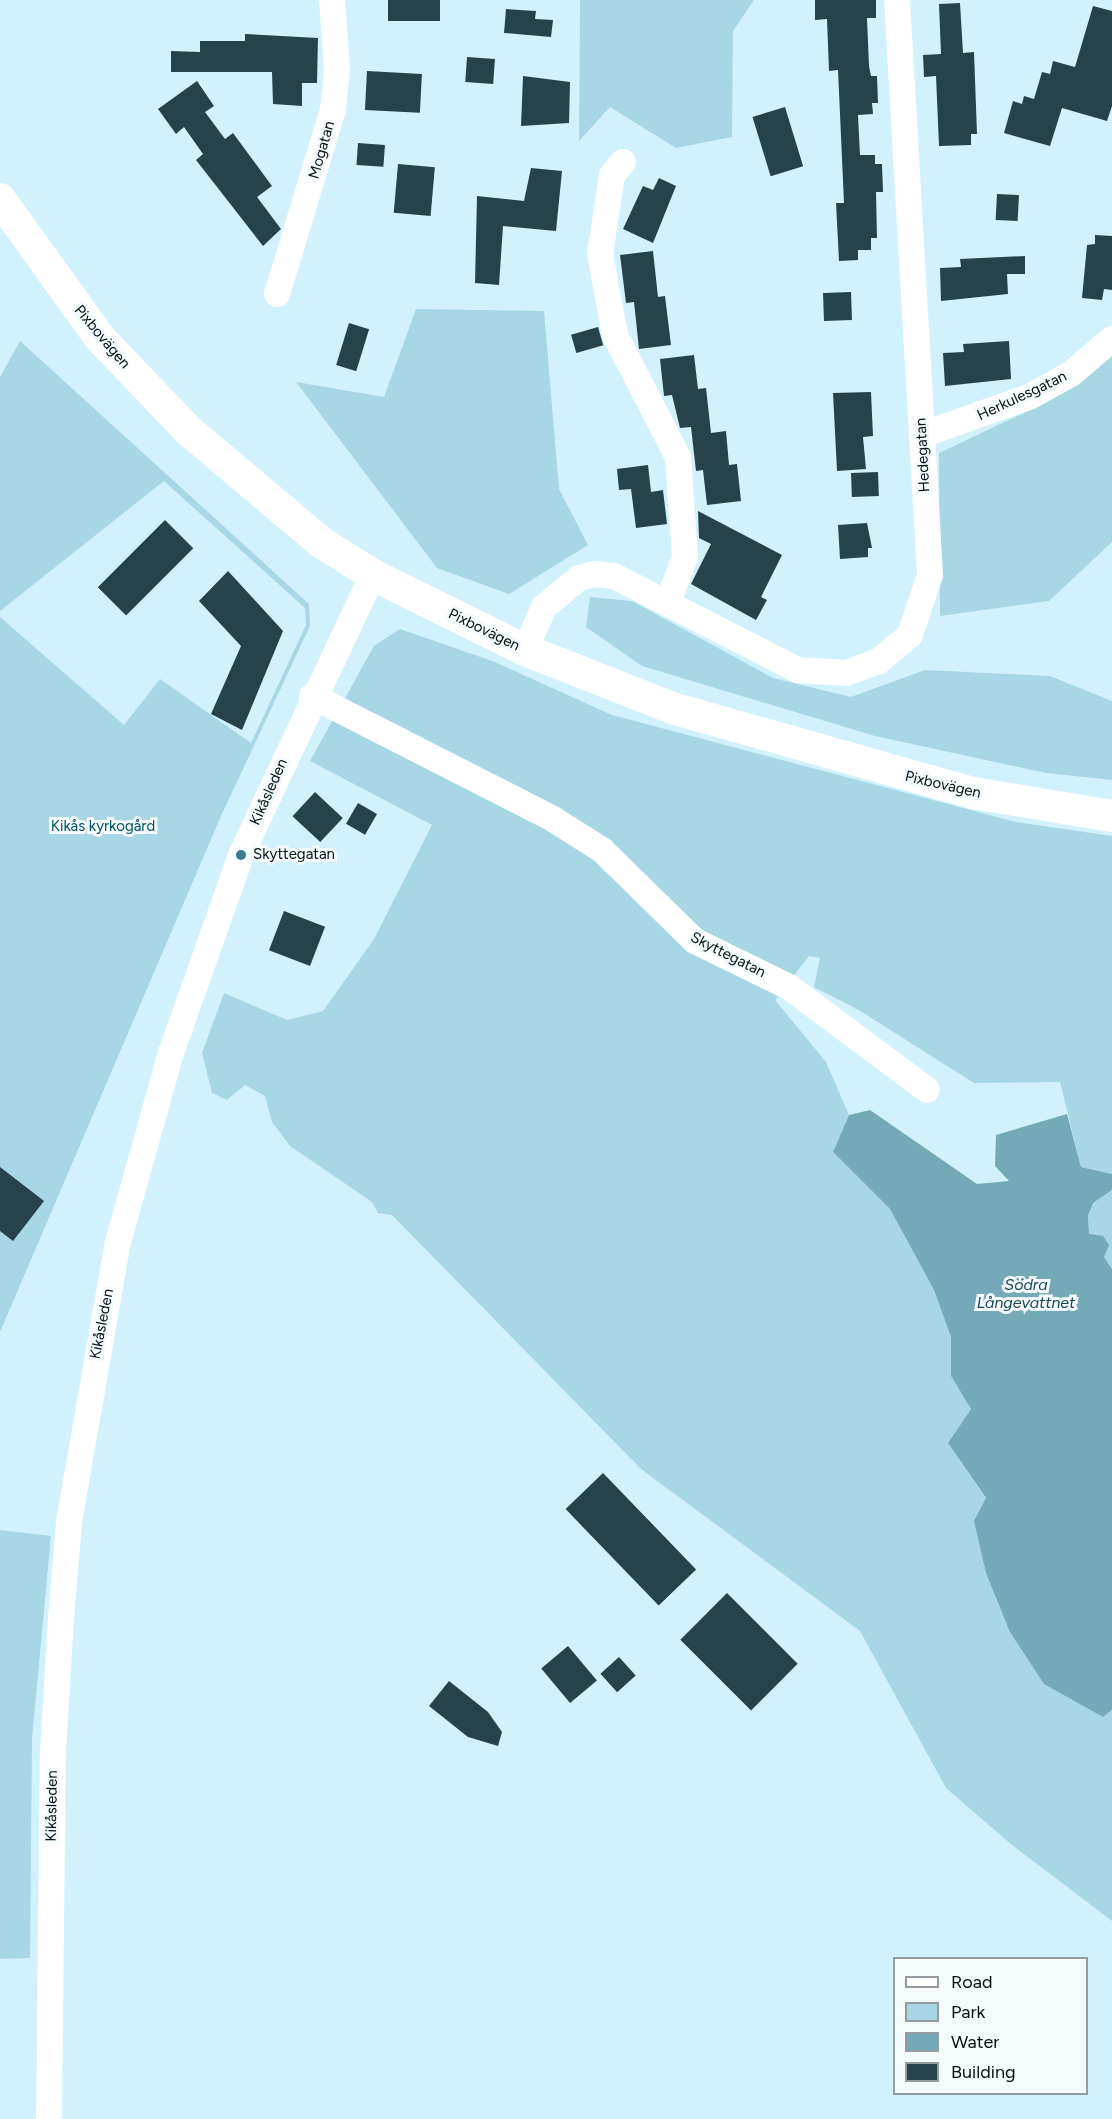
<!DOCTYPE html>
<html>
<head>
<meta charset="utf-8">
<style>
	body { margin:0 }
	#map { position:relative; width:1112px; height:2119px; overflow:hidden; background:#d1f2fc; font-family:Figtree,sans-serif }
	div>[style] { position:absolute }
	.green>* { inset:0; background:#a7d6e4 }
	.water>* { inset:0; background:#74a9b8 }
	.building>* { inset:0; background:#26424a; transform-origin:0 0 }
	.minor>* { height:26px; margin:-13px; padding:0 13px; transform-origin:13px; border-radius:13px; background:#fff }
	.tertiary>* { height:32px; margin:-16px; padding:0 16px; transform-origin:16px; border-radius:16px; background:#fff }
	.dots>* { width:16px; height:16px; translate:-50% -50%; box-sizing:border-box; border:3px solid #f4fafc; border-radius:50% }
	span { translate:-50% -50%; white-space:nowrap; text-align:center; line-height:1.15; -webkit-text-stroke:6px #f4fafc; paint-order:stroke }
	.street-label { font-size:15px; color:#050f13 }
	.park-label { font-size:15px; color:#015263 }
	.poi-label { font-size:15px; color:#050f13 }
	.left { translate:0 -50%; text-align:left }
	.water-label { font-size:16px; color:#154551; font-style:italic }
	.legend { position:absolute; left:893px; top:1957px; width:195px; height:138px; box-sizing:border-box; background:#f4fafc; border:2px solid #949c9f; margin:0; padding:8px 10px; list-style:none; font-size:18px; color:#050f13 }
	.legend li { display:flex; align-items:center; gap:12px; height:30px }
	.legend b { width:30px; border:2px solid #949c9f }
</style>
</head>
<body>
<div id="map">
	<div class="green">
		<div style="clip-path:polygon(580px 0,754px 0,733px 31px,732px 137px,676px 148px,610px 107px,579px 141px)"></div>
		<div style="clip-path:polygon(416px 309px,544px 311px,559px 489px,588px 545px,509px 594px,437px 568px,296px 382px,384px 397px)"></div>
		<div style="clip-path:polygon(20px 341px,309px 604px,310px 626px,221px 816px,0 1332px,0 617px,124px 725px,160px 679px,251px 743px,306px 625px,305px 608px,164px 481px,0 611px,0 377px)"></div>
		<div style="clip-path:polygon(1112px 352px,1112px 542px,1049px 601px,940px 616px,939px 453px,1043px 404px)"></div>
		<div style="clip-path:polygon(590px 597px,632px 601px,773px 678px,851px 697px,925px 670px,1050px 676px,1112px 701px,1112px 780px,1046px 773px,875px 736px,642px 666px,586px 627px)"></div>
		<div style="clip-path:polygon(400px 629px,495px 662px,612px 715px,1016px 822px,1112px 836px,1112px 1174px,1081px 1167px,1060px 1082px,974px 1083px,857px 1009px,814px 987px,820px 958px,809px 956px,775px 1000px,826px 1062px,849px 1115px,833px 1152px,890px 1209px,934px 1290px,951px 1337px,951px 1376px,971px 1409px,948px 1443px,986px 1499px,975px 1521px,986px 1573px,1102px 1717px,1112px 1710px,1112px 1921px,1012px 1845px,946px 1788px,860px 1631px,641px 1469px,392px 1215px,378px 1213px,372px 1202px,290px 1146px,272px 1122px,265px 1096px,245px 1085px,227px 1100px,212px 1093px,202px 1053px,224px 993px,287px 1020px,323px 1011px,374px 939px,432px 825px,310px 761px,374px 646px)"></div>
		<div style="clip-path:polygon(1112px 1190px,1112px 1269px,1089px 1234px,1088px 1216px,1093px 1203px)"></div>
		<div style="clip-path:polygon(0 1530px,51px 1536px,32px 1739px,30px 1958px,0 1959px)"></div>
	</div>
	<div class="water">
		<div style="clip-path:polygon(870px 1110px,977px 1184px,1009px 1181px,995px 1166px,996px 1135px,1067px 1114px,1081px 1167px,1112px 1174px,1112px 1190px,1093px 1203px,1088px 1216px,1089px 1234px,1103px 1236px,1109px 1245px,1104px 1257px,1112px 1269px,1112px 1710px,1103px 1717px,1044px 1684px,1010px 1632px,986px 1573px,974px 1521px,986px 1498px,948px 1443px,971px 1409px,951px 1376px,951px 1337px,934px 1290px,890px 1209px,833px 1152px,849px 1115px)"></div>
	</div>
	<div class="building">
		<div style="left:388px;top:0;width:52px;height:21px"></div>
		<div style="clip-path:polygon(815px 0,876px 0,876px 18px,867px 18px,869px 66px,871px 76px,877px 76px,878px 103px,872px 103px,873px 114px,858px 115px,860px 155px,875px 155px,875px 164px,882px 164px,883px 192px,876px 192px,877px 238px,871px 238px,871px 250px,858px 250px,858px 260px,839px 261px,836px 203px,844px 203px,838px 70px,829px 71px,827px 19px,815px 20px)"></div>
		<div style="clip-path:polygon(960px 3px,963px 53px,974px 52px,977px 134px,971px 134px,971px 145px,939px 146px,936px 76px,924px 77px,923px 55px,941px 54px,939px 4px)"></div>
		<div style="clip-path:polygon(1093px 6px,1112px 11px,1112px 106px,1107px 121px,1062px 108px,1050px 146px,1004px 133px,1013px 101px,1022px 104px,1024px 96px,1034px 99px,1042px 72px,1050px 74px,1053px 61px,1075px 67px)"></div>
		<div style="clip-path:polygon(506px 9px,536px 11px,535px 19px,553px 20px,551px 37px,504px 33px)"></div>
		<div style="clip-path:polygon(245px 34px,318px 38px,317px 83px,302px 83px,302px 106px,273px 104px,272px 72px,171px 72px,171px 51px,200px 52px,200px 41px,245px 41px)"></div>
		<div style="left:467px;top:57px;width:28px;height:25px;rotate:4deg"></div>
		<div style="left:367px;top:71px;width:55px;height:39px;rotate:3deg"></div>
		<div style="clip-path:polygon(523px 76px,570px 82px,569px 123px,521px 126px)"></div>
		<div style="clip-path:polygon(197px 81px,214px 106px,205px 112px,225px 139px,233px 133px,272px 186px,257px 197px,281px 229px,263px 246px,196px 160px,203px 154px,184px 127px,176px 134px,158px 109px)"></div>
		<div style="left:785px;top:107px;width:62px;height:34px;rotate:73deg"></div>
		<div style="left:358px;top:143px;width:27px;height:22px;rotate:4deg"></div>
		<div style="left:398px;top:164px;width:37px;height:49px;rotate:5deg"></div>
		<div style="clip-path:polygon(531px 168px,562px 171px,556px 231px,503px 226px,499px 285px,475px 283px,477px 196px,524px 201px)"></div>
		<div style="clip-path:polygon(659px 178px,676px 186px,653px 243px,623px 229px,643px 186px,653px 190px)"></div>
		<div style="left:997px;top:194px;width:22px;height:26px;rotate:3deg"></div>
		<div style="clip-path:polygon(1095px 235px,1112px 236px,1112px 290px,1104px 289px,1102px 300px,1082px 298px,1087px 245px,1095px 244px)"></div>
		<div style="clip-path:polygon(653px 251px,658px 297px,665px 296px,671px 345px,639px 349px,634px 302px,626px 303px,620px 255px)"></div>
		<div style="clip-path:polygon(1025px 256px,1025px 274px,1007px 274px,1008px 294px,941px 301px,940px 268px,961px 267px,960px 259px)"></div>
		<div style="left:851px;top:292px;width:28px;height:28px;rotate:88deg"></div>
		<div style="left:349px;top:323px;width:21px;height:44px;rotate:17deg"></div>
		<div style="left:598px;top:327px;width:19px;height:28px;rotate:74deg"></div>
		<div style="clip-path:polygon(1009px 341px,1011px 379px,945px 386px,943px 353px,964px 352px,963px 344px)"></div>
		<div style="clip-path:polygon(694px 355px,698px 389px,706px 388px,711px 433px,726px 431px,729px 465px,737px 464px,741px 501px,707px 505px,703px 470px,696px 471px,691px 427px,680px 428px,672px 395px,664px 396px,660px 359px)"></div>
		<div style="clip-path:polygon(871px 392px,873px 436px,863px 437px,866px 469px,837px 471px,833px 393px)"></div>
		<div style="clip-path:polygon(648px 465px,651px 492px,663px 490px,667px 524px,636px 528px,631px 489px,619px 490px,617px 469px)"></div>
		<div style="left:878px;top:472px;width:24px;height:27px;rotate:88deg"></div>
		<div style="clip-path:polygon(698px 511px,782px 555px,761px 597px,767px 600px,756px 620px,691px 584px,711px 544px,699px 538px)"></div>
		<div style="left:165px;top:520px;width:40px;height:95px;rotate:45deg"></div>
		<div style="clip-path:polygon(867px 523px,872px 548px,868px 548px,868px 557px,840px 559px,838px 525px)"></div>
		<div style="clip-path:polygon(228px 571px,283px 631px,242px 730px,211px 714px,241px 646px,199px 601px)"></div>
		<div style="left:315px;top:792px;width:38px;height:33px;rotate:43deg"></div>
		<div style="left:358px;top:803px;width:22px;height:24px;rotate:30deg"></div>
		<div style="left:284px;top:911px;width:44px;height:42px;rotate:21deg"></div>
		<div style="clip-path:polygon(0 1167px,44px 1201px,13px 1241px,0 1231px)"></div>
		<div style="left:603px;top:1473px;width:134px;height:52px;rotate:46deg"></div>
		<div style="left:727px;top:1593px;width:100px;height:66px;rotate:45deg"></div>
		<div style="left:568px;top:1646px;width:45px;height:35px;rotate:50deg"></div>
		<div style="left:619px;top:1657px;width:25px;height:25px;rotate:48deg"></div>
		<div style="clip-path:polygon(449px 1681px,488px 1712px,502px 1732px,498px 1746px,468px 1737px,429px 1706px)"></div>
	</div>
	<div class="minor">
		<div style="left:623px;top:162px;width:17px;rotate:130deg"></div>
		<div style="left:612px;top:175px;width:80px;rotate:98.6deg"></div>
		<div style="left:600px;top:254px;width:82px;rotate:79.5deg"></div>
		<div style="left:615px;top:335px;width:137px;rotate:62.7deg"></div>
		<div style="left:678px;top:457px;width:100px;rotate:86deg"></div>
		<div style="left:685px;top:557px;width:48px;rotate:110.7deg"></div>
		<div style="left:277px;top:294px;width:192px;rotate:-73.1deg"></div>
		<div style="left:333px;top:110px;width:41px;rotate:-84.4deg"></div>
		<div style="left:337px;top:69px;width:69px;rotate:-94.1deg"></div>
		<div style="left:922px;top:435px;width:114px;rotate:-19.6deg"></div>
		<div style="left:1029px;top:397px;width:48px;rotate:-28.7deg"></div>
		<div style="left:1071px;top:374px;width:54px;rotate:-40.5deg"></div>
		<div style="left:525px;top:650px;width:47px;rotate:-66.2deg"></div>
		<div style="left:544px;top:607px;width:45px;rotate:-39.6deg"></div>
		<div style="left:579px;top:578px;width:16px;rotate:-14deg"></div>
		<div style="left:595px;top:574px;width:19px;rotate:6deg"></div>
		<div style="left:614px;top:576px;width:207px;rotate:27.1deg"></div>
		<div style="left:798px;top:670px;width:48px;rotate:3.6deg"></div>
		<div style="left:846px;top:673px;width:35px;rotate:-20deg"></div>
		<div style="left:879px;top:661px;width:40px;rotate:-40deg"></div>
		<div style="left:910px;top:635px;width:63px;rotate:-71.6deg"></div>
		<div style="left:930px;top:575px;width:576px;rotate:-93.28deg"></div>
		<div style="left:312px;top:696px;width:271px;rotate:27deg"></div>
		<div style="left:553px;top:819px;width:58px;rotate:32.3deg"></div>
		<div style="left:602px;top:850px;width:130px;rotate:44.4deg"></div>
		<div style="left:695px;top:941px;width:105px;rotate:26.1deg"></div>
		<div style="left:789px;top:987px;width:172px;rotate:36.7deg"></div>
		<div style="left:49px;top:2119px;width:367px;rotate:-89.4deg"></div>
		<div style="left:53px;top:1752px;width:134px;rotate:-86.6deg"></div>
		<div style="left:61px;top:1618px;width:96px;rotate:-85.2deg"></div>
		<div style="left:69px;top:1522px;width:280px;rotate:-80.1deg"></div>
		<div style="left:117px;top:1246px;width:200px;rotate:-74.4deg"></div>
		<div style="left:171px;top:1053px;width:210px;rotate:-70.5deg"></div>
		<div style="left:241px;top:855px;width:310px;rotate:-64.8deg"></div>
	</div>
	<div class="tertiary">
		<div style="left:0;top:199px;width:171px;rotate:54.3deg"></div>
		<div style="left:100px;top:338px;width:129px;rotate:46.3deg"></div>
		<div style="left:189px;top:431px;width:174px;rotate:40.1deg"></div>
		<div style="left:322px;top:543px;width:60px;rotate:32.1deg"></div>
		<div style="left:373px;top:575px;width:169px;rotate:26.3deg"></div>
		<div style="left:525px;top:650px;width:158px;rotate:21.5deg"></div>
		<div style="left:672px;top:708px;width:313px;rotate:15.8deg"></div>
		<div style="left:973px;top:793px;width:141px;rotate:9.4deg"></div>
	</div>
	<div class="dots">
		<div style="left:241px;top:855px;background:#3a7c8e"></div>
	</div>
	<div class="street-label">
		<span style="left:322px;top:150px;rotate:-74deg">Mogatan</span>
		<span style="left:102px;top:337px;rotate:50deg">Pixbovägen</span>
		<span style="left:1022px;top:396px;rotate:-25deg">Herkulesgatan</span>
		<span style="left:923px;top:455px;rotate:-93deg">Hedegatan</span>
		<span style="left:484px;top:630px;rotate:26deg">Pixbovägen</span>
		<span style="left:943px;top:785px;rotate:13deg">Pixbovägen</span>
		<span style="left:269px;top:792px;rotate:-66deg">Kikåsleden</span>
		<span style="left:728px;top:955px;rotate:27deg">Skyttegatan</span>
		<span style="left:102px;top:1324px;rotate:-79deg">Kikåsleden</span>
		<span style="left:52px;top:1806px;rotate:-89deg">Kikåsleden</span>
	</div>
	<div class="park-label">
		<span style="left:103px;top:827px">Kikås kyrkogård</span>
	</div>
	<div class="poi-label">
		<span class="left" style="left:253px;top:855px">Skyttegatan</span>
	</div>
	<div class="water-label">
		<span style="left:1026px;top:1294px">Södra<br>Långevattnet</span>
	</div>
	<ul class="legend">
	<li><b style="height:8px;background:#fff"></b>Road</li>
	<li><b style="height:16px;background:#a7d6e4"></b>Park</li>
	<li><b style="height:16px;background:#74a9b8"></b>Water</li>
	<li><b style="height:16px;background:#26424a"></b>Building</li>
	</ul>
</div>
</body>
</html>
